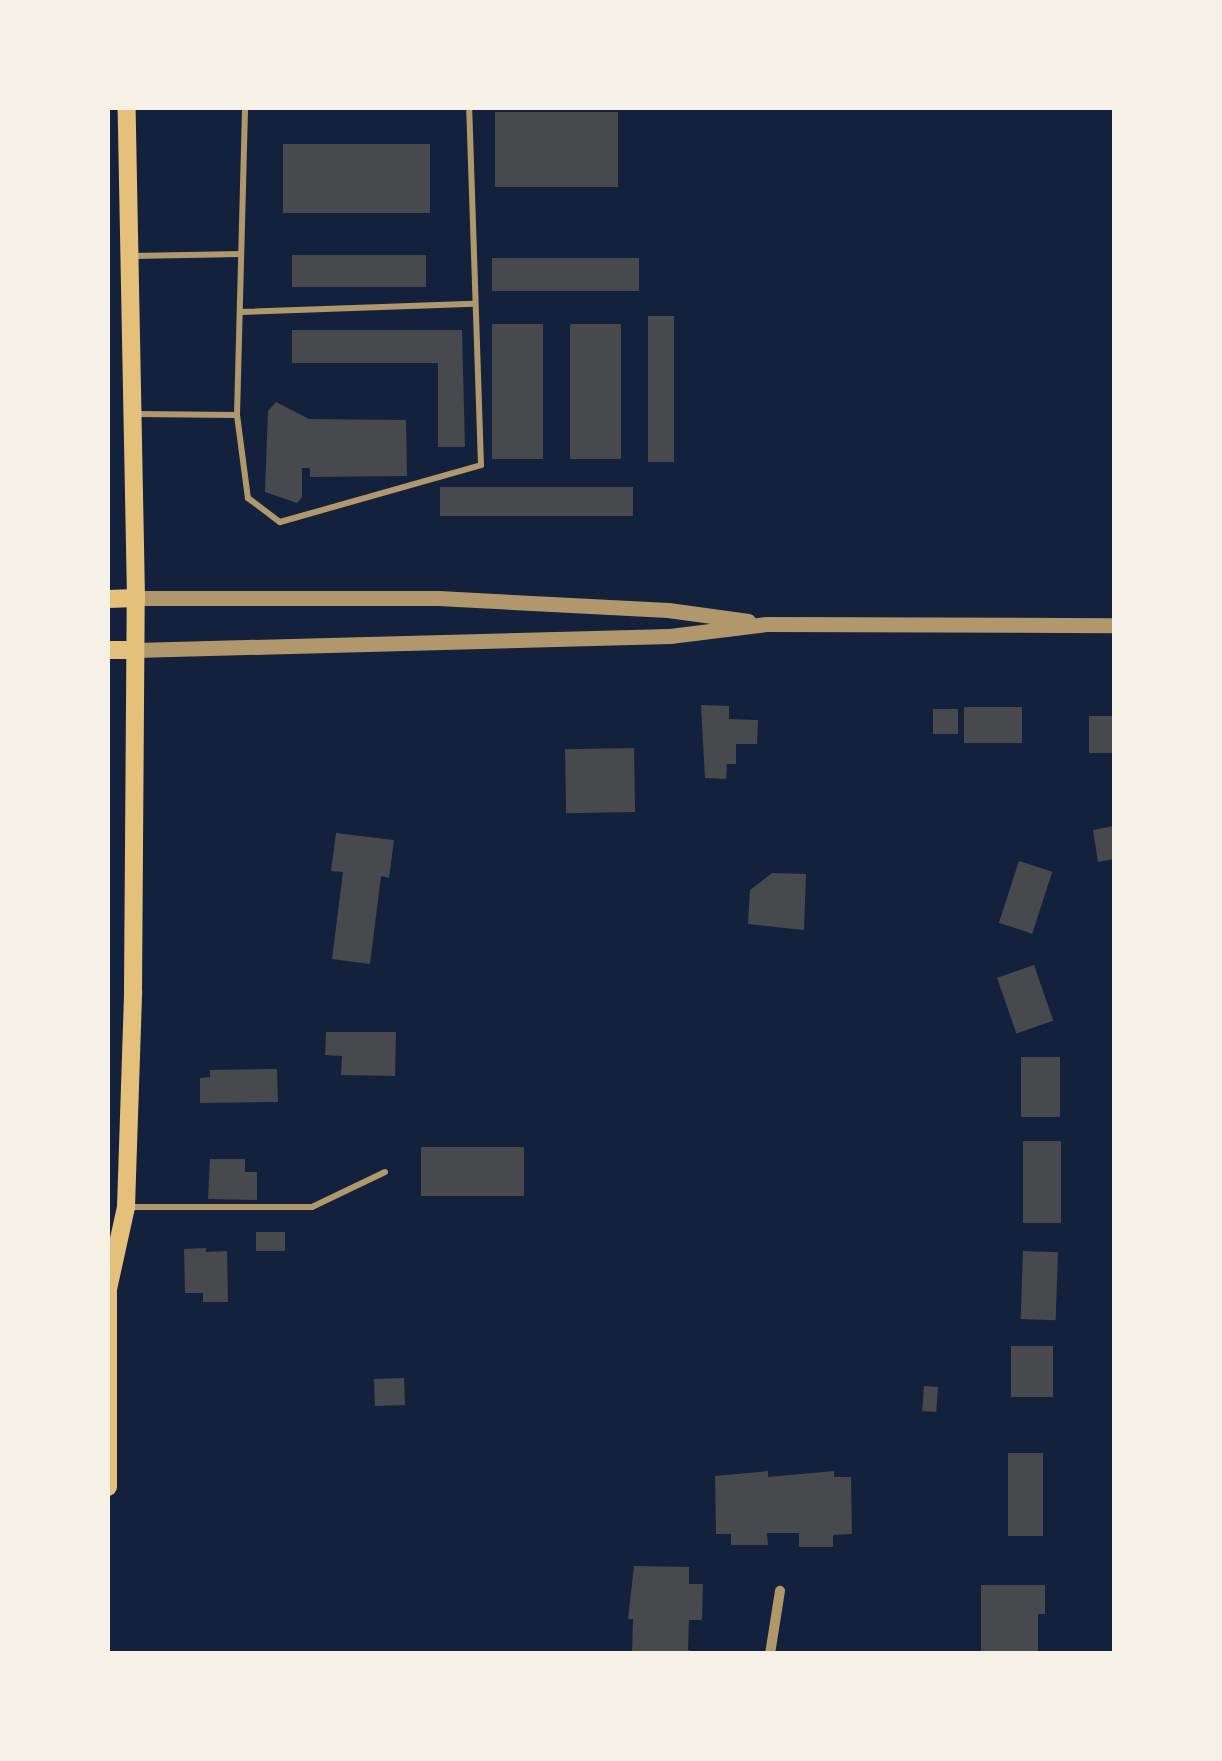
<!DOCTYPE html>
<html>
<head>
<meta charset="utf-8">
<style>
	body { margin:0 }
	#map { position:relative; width:1222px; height:1761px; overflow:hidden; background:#14213d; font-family:Ubuntu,sans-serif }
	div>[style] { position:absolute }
	.building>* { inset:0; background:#48494c; transform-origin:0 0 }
	.service>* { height:6px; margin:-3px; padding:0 3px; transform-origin:3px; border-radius:3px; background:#b1986c }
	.minor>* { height:10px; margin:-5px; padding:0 5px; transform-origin:5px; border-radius:5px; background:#b1986c }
	.tertiary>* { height:15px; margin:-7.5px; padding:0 7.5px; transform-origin:7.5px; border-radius:7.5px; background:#b1986c }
	.secondary>* { height:18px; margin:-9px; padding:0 9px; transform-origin:9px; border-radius:9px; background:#e5c07b }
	span { translate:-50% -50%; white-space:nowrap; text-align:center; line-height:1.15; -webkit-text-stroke:8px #f6f1e7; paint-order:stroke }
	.frame { position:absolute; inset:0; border:110px solid #f6f1e7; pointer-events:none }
</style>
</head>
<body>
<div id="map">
	<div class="building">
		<div style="left:495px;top:112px;width:123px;height:75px"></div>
		<div style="left:283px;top:144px;width:147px;height:69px"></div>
		<div style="left:292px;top:255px;width:134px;height:32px"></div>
		<div style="left:492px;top:258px;width:147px;height:33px"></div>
		<div style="left:648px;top:316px;width:26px;height:146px"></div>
		<div style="left:492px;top:324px;width:51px;height:135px"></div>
		<div style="left:621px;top:324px;width:135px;height:51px;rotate:90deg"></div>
		<div style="clip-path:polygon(292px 330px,462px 330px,465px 447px,438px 447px,438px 363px,292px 363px)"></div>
		<div style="clip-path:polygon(276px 402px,309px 419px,406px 420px,407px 476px,310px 477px,310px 468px,302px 468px,302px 497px,297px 503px,265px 492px,268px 411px)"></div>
		<div style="left:440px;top:487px;width:193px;height:29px"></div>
		<div style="clip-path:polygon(701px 705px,729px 706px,729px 719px,758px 720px,757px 744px,736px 744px,736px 764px,727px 764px,726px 779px,705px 778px)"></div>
		<div style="left:964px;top:707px;width:58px;height:36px"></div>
		<div style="left:933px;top:709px;width:25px;height:25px"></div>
		<div style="left:1089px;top:716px;width:25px;height:37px"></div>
		<div style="left:634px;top:748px;width:64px;height:69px;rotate:89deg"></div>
		<div style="clip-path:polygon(1114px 826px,1114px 859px,1098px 862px,1093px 830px)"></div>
		<div style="clip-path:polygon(336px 833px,394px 840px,389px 878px,381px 876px,370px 964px,332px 959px,343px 872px,331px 871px)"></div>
		<div style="left:1019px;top:861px;width:35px;height:65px;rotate:18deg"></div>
		<div style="clip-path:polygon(772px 873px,806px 874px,804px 930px,748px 924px,750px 890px)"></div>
		<div style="left:1034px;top:965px;width:59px;height:39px;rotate:71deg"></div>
		<div style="clip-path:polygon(326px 1032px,396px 1032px,395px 1076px,341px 1075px,342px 1056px,325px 1055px)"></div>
		<div style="left:1021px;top:1057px;width:39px;height:60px"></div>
		<div style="clip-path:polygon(277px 1069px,278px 1102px,200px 1103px,200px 1078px,210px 1077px,210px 1070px)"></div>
		<div style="left:1023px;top:1141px;width:38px;height:82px"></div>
		<div style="left:421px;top:1147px;width:103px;height:49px"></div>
		<div style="clip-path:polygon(210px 1159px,245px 1159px,245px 1172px,257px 1172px,257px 1200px,208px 1199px)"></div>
		<div style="left:256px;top:1232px;width:29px;height:19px"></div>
		<div style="clip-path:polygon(206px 1248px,206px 1252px,227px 1251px,228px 1302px,203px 1302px,203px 1293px,185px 1293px,184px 1249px)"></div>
		<div style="left:1023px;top:1251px;width:35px;height:68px;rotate:2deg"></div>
		<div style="left:1011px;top:1346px;width:42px;height:51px"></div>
		<div style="left:404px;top:1378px;width:27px;height:30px;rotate:88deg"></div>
		<div style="left:924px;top:1386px;width:14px;height:25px;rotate:4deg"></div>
		<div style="left:1008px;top:1453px;width:35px;height:83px"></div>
		<div style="clip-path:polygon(768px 1471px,768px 1477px,834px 1471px,834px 1477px,851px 1477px,852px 1534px,833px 1535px,833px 1547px,799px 1547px,799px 1533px,767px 1533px,768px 1545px,731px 1545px,731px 1534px,716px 1534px,715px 1476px)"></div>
		<div style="clip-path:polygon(634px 1566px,689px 1567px,689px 1584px,703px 1584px,702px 1620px,689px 1620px,688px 1650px,699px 1654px,632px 1654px,633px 1619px,628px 1619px)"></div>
		<div style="clip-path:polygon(981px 1585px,1045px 1585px,1045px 1614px,1038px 1614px,1038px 1654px,981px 1654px)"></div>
	</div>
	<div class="service">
		<div style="left:131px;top:256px;width:110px;rotate:-1deg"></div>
		<div style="left:240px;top:312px;width:234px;rotate:-2deg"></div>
		<div style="left:136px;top:414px;width:101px;rotate:0.6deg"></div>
		<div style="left:237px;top:415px;width:307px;rotate:-88.5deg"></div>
		<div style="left:237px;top:415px;width:84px;rotate:82.5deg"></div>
		<div style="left:248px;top:498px;width:40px;rotate:37deg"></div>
		<div style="left:280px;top:522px;width:209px;rotate:-15.8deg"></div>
		<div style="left:481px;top:465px;width:357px;rotate:-91.9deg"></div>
		<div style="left:127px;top:1207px;width:185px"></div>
		<div style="left:312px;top:1207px;width:81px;rotate:-25.6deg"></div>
	</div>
	<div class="minor">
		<div style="left:770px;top:1654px;width:64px;rotate:-81deg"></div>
	</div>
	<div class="tertiary">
		<div style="left:136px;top:598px;width:302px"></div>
		<div style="left:438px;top:598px;width:230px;rotate:3deg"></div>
		<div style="left:668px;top:610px;width:81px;rotate:7.8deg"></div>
		<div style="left:135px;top:650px;width:535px;rotate:-1.5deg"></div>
		<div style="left:670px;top:636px;width:98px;rotate:-7.1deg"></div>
		<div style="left:767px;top:624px;width:347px;rotate:0.2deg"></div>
	</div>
	<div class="secondary">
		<div style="left:108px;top:599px;width:28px;rotate:-2deg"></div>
		<div style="left:108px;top:650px;width:27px"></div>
		<div style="left:108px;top:1288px;width:199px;rotate:90deg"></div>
		<div style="left:108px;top:1289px;width:84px;rotate:-77.6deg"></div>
		<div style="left:126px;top:1207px;width:216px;rotate:-88.1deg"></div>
		<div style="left:133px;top:991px;width:393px;rotate:-89.6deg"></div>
		<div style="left:136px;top:598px;width:490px;rotate:-91.1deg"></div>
	</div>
	<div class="frame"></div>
</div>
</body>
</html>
